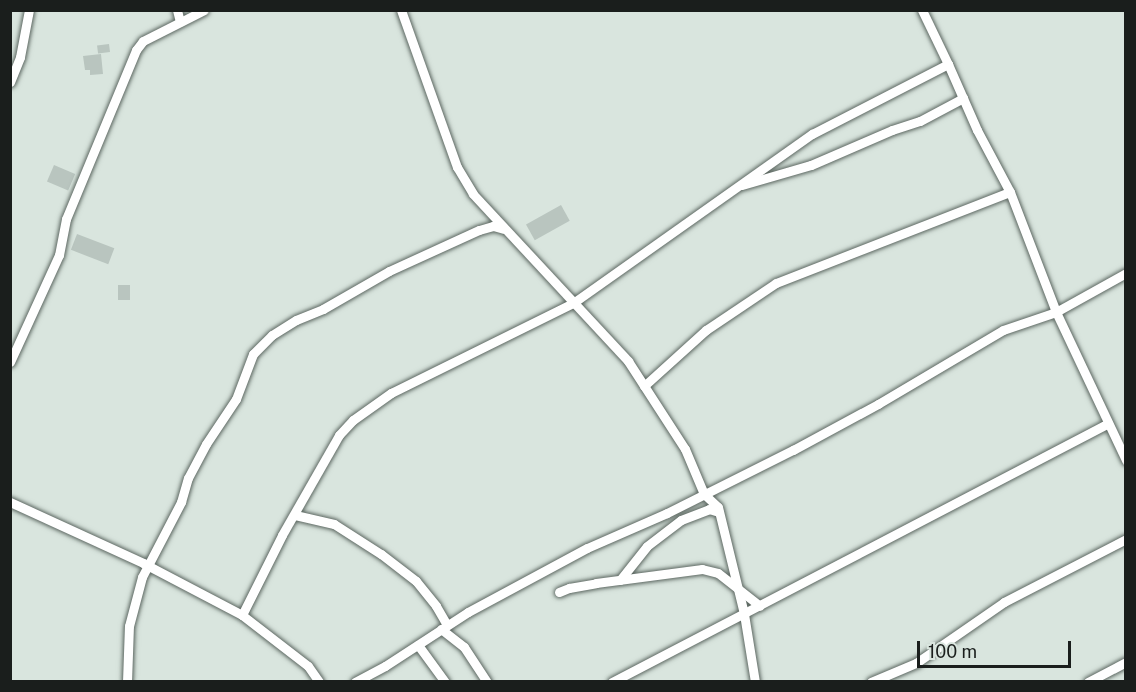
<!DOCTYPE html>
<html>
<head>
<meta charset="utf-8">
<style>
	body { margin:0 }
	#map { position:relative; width:1136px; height:692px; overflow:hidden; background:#d9e5de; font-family:"Public Sans",sans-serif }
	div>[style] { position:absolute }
	.building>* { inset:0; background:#b9c5bf; transform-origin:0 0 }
	.roads { filter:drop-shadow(0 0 2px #5c6761) drop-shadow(0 0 2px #5c6761) }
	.street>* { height:9px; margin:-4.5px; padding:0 4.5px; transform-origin:4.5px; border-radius:4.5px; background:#fff }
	span { translate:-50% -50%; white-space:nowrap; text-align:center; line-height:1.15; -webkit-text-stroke:4.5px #d9e5de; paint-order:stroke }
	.frame { position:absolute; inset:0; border:12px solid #1a1e1c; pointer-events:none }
	.scale { position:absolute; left:917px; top:641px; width:154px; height:27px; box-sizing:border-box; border:3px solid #1a1e1c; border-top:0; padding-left:8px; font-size:18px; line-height:21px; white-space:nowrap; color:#1a1e1c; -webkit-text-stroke:4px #d9e5de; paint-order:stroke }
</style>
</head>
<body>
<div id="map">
	<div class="building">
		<div style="left:109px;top:44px;width:8px;height:12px;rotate:83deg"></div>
		<div style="clip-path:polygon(101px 54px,103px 74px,90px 75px,90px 70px,85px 70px,83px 56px)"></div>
		<div style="left:54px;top:165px;width:23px;height:18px;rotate:23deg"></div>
		<div style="left:561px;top:205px;width:18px;height:40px;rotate:61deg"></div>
		<div style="left:77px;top:234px;width:40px;height:17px;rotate:21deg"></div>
		<div style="left:118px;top:285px;width:12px;height:15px"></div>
	</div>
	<div class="roads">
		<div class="street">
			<div style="left:177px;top:10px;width:12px;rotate:76deg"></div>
			<div style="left:401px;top:10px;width:167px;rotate:70.4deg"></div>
			<div style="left:457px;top:167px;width:31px;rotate:59deg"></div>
			<div style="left:473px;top:194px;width:228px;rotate:47.1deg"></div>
			<div style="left:628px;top:361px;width:105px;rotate:57.1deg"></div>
			<div style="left:685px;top:449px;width:49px;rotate:67.1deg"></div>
			<div style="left:704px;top:494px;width:19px;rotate:43deg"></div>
			<div style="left:718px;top:507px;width:110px;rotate:76.3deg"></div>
			<div style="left:744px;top:614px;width:69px;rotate:80.8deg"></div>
			<div style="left:922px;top:10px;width:60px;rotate:64.3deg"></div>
			<div style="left:10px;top:82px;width:27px;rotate:-68deg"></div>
			<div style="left:20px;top:57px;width:48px;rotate:-79.2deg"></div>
			<div style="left:742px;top:185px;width:72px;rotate:-16.2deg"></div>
			<div style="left:811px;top:165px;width:88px;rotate:-23.4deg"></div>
			<div style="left:892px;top:130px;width:29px;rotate:-18deg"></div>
			<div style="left:920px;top:121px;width:49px;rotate:-28.1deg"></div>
			<div style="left:10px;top:362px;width:118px;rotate:-65.4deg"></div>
			<div style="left:59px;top:255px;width:37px;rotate:-79deg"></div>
			<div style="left:66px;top:219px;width:183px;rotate:-67.5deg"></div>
			<div style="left:136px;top:50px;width:11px;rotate:-52deg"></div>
			<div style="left:143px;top:41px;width:68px;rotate:-26.9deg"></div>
			<div style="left:644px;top:386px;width:84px;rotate:-42.1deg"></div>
			<div style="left:706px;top:330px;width:84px;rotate:-33.9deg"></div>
			<div style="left:776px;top:283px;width:251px;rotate:-21.3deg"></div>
			<div style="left:10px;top:502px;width:146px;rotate:24.6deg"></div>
			<div style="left:143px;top:563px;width:112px;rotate:27.7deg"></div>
			<div style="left:242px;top:615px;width:83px;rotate:37.7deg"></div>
			<div style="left:308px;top:666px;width:19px;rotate:55deg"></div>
			<div style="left:295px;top:515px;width:40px;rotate:13deg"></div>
			<div style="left:334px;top:524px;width:56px;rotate:32.6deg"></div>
			<div style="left:381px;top:554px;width:44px;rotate:37.6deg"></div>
			<div style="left:416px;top:581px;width:32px;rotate:51deg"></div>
			<div style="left:436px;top:606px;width:22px;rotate:60deg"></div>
			<div style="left:620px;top:580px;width:43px;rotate:-51.5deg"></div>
			<div style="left:647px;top:546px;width:43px;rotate:-37.4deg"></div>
			<div style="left:681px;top:520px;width:30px;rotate:-21deg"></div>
			<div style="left:709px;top:509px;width:10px;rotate:17deg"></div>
			<div style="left:559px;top:592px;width:11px;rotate:-22deg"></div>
			<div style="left:569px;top:588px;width:27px;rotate:-10deg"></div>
			<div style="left:596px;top:583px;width:107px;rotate:-7.5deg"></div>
			<div style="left:702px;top:569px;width:16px;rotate:14deg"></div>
			<div style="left:718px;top:573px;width:53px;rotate:38.2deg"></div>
			<div style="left:242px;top:615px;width:89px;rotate:-63.4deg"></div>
			<div style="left:282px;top:535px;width:115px;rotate:-60.3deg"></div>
			<div style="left:339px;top:435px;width:21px;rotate:-47deg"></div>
			<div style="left:353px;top:420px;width:47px;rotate:-35.4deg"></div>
			<div style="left:391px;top:393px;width:203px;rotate:-26.3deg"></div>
			<div style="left:573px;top:303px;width:293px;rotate:-35.3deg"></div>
			<div style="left:812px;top:134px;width:153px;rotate:-27.2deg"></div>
			<div style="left:948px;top:64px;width:72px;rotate:66.3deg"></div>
			<div style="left:977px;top:130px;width:70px;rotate:62deg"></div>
			<div style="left:1010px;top:192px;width:129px;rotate:69deg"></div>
			<div style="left:1056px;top:312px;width:164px;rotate:64.7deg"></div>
			<div style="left:441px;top:629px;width:29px;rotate:38deg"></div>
			<div style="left:464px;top:647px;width:42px;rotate:56.7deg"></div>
			<div style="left:418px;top:645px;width:46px;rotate:53.9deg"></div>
			<div style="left:127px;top:682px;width:56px;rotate:-88deg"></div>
			<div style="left:129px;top:626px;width:51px;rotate:-75.1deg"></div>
			<div style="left:142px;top:577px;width:85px;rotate:-62.5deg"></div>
			<div style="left:181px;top:502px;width:25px;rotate:-74deg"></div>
			<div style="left:188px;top:478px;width:38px;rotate:-62deg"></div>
			<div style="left:206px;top:444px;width:54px;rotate:-56.3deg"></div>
			<div style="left:236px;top:399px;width:48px;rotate:-69.3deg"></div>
			<div style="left:253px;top:354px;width:27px;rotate:-45deg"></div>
			<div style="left:272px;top:335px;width:28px;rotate:-32deg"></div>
			<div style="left:296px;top:320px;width:29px;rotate:-22deg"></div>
			<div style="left:323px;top:309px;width:76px;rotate:-29.9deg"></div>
			<div style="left:389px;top:271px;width:99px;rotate:-24.5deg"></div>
			<div style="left:479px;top:230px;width:15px;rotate:-16deg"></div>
			<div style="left:493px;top:226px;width:11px;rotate:15deg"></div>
			<div style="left:355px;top:682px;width:34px;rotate:-28deg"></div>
			<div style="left:385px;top:666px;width:99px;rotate:-33deg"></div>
			<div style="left:468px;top:612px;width:135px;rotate:-28.3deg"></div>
			<div style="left:587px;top:548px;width:87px;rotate:-23.6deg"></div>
			<div style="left:667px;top:513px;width:141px;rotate:-26.6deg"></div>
			<div style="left:793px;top:450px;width:97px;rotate:-28.4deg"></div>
			<div style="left:878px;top:404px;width:145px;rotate:-30.6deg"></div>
			<div style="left:1003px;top:330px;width:56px;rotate:-18.8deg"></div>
			<div style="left:1056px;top:312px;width:80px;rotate:-29.1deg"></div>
			<div style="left:612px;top:682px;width:558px;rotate:-27.53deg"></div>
			<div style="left:871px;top:682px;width:49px;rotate:-22.9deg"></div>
			<div style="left:916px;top:663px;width:107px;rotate:-34.7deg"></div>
			<div style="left:1004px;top:602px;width:137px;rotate:-27.3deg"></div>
			<div style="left:1088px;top:682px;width:43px;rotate:-27.8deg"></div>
		</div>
	</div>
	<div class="frame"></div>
	<div class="scale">100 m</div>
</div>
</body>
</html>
